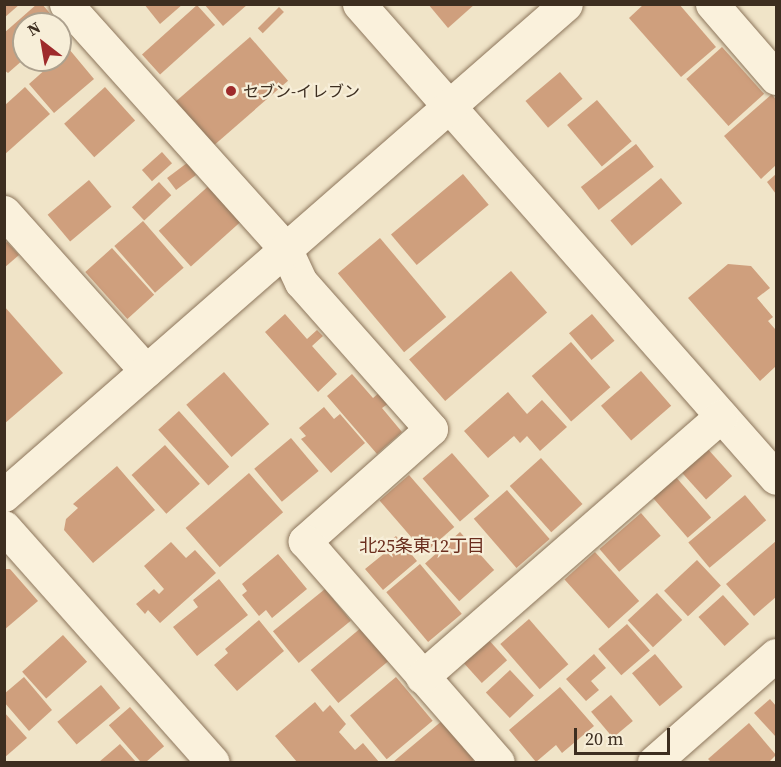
<!DOCTYPE html>
<html>
<head>
<meta charset="utf-8">
<style>
	body { margin:0 }
	#map { position:relative; width:781px; height:767px; overflow:hidden; background:#f0e4c8; font-family:"Source Serif 4","Noto Sans JP",serif }
	div>[style] { position:absolute }
	.building>* { inset:0; background:#cf9f7d; transform-origin:0 0 }
	.roads { filter:drop-shadow(0 0 2px #8d765c) drop-shadow(0 0 2px #8d765c) }
	.minor>* { height:33px; margin:-16.5px; padding:0 16.5px; transform-origin:16.5px; border-radius:16.5px; background:#faf1dc }
	.dots>* { width:16px; height:16px; translate:-50% -50%; box-sizing:border-box; border:3px solid #f7eed8; border-radius:50% }
	span { translate:-50% -50%; white-space:nowrap; text-align:center; line-height:1.15; -webkit-text-stroke:4.5px #f7eed8; paint-order:stroke }
	.poi-label { font-size:16px; color:#3d2e20 }
	.left { translate:0 -50%; text-align:left }
	.neighbourhood-label { font-size:18px; color:#6b2e1e }
	.frame { position:absolute; inset:0; border:6px solid #3d2e20; pointer-events:none }
	.north { position:absolute; left:12px; top:12px; width:60px; height:60px; box-sizing:border-box; background:#f7eed8; border:2px solid #ada18e; border-radius:50%; rotate:329deg; font-size:16px; font-weight:700; line-height:24px; text-align:center; color:#3d2e20 }
	.north::after { content:''; display:block; margin:auto; width:21px; height:27px; background:#9e2a2b; clip-path:polygon(50% 0,100% 100%,50% 72%,0 100%) }
	.scale { position:absolute; left:574px; top:728px; width:96px; height:27px; box-sizing:border-box; border:3px solid #3d2e20; border-top:0; padding-left:8px; font-size:18px; line-height:21px; white-space:nowrap; color:#3d2e20; -webkit-text-stroke:4px #f7eed8; paint-order:stroke }
</style>
</head>
<body>
<div id="map">
	<div class="building">
		<div style="clip-path:polygon(4px 4px,20px 4px,4px 18px)"></div>
		<div style="clip-path:polygon(37px 4px,42px 4px,59px 24px,24px 24px,24px 59px,8px 73px,4px 70px,4px 33px)"></div>
		<div style="clip-path:polygon(144px 4px,183px 4px,160px 24px)"></div>
		<div style="clip-path:polygon(204px 4px,248px 4px,223px 26px)"></div>
		<div style="clip-path:polygon(428px 4px,475px 4px,448px 28px)"></div>
		<div style="clip-path:polygon(644px 4px,679px 4px,716px 47px,681px 77px,629px 18px)"></div>
		<div style="left:197px;top:5px;width:27px;height:74px;rotate:48deg"></div>
		<div style="left:279px;top:7px;width:7px;height:30px;rotate:45deg"></div>
		<div style="left:250px;top:37px;width:58px;height:100px;rotate:49deg"></div>
		<div style="left:722px;top:47px;width:63px;height:48px;rotate:48deg"></div>
		<div style="clip-path:polygon(69px 49px,94px 79px,54px 113px,29px 84px,56px 60px,60px 60px)"></div>
		<div style="left:560px;top:72px;width:35px;height:45px;rotate:50deg"></div>
		<div style="clip-path:polygon(25px 87px,50px 114px,4px 155px,4px 106px)"></div>
		<div style="left:105px;top:87px;width:45px;height:55px;rotate:48deg"></div>
		<div style="clip-path:polygon(772px 94px,776px 100px,776px 165px,761px 179px,724px 136px)"></div>
		<div style="left:597px;top:100px;width:54px;height:39px;rotate:50deg"></div>
		<div style="left:636px;top:144px;width:29px;height:70px;rotate:52deg"></div>
		<div style="left:162px;top:152px;width:15px;height:27px;rotate:48deg"></div>
		<div style="left:187px;top:163px;width:15px;height:25px;rotate:53deg"></div>
		<div style="left:463px;top:174px;width:40px;height:94px;rotate:50deg"></div>
		<div style="clip-path:polygon(776px 174px,776px 194px,767px 182px)"></div>
		<div style="left:661px;top:178px;width:33px;height:66px;rotate:50deg"></div>
		<div style="left:89px;top:180px;width:35px;height:54px;rotate:50deg"></div>
		<div style="left:159px;top:182px;width:18px;height:37px;rotate:47deg"></div>
		<div style="left:213px;top:182px;width:48px;height:73px;rotate:48deg"></div>
		<div style="left:143px;top:221px;width:62px;height:38px;rotate:49deg"></div>
		<div style="left:380px;top:238px;width:103px;height:55px;rotate:50deg"></div>
		<div style="clip-path:polygon(7px 242px,19px 255px,4px 268px,4px 244px)"></div>
		<div style="left:112px;top:248px;width:63px;height:36px;rotate:48deg"></div>
		<div style="clip-path:polygon(728px 264px,751px 266px,770px 288px,757px 298px,773px 317px,768px 321px,775px 329px,776px 327px,776px 366px,760px 381px,688px 298px)"></div>
		<div style="left:511px;top:271px;width:55px;height:135px;rotate:49deg"></div>
		<div style="clip-path:polygon(4px 306px,63px 373px,4px 424px)"></div>
		<div style="clip-path:polygon(285px 314px,307px 339px,317px 330px,323px 336px,312px 346px,337px 374px,318px 392px,265px 332px)"></div>
		<div style="left:592px;top:314px;width:35px;height:30px;rotate:50deg"></div>
		<div style="left:571px;top:342px;width:60px;height:52px;rotate:49deg"></div>
		<div style="left:641px;top:371px;width:46px;height:53px;rotate:49deg"></div>
		<div style="left:224px;top:372px;width:69px;height:50px;rotate:49deg"></div>
		<div style="clip-path:polygon(352px 374px,373px 398px,380px 392px,389px 403px,382px 408px,402px 432px,377px 454px,327px 396px)"></div>
		<div style="clip-path:polygon(508px 392px,527px 414px,542px 400px,567px 427px,540px 451px,527px 436px,520px 443px,514px 436px,488px 458px,464px 431px)"></div>
		<div style="clip-path:polygon(324px 407px,334px 419px,340px 414px,365px 443px,331px 473px,301px 439px,306px 436px,299px 428px)"></div>
		<div style="left:179px;top:411px;width:75px;height:28px;rotate:48deg"></div>
		<div style="left:291px;top:438px;width:43px;height:48px;rotate:50deg"></div>
		<div style="left:165px;top:445px;width:52px;height:45px;rotate:48deg"></div>
		<div style="left:706px;top:447px;width:39px;height:35px;rotate:48deg"></div>
		<div style="left:452px;top:453px;width:57px;height:39px;rotate:49deg"></div>
		<div style="left:541px;top:458px;width:62px;height:42px;rotate:48deg"></div>
		<div style="clip-path:polygon(117px 466px,155px 510px,93px 563px,64px 530px,66px 519px,78px 508px,73px 504px)"></div>
		<div style="left:249px;top:473px;width:52px;height:84px;rotate:49deg"></div>
		<div style="left:409px;top:475px;width:69px;height:39px;rotate:49deg"></div>
		<div style="left:675px;top:476px;width:55px;height:31px;rotate:49deg"></div>
		<div style="left:507px;top:490px;width:65px;height:44px;rotate:49deg"></div>
		<div style="left:745px;top:495px;width:33px;height:74px;rotate:50deg"></div>
		<div style="left:641px;top:513px;width:30px;height:55px;rotate:49deg"></div>
		<div style="left:460px;top:532px;width:51px;height:47px;rotate:48deg"></div>
		<div style="clip-path:polygon(396px 536px,417px 561px,383px 590px,365px 569px,386px 552px,382px 547px)"></div>
		<div style="clip-path:polygon(776px 541px,776px 597px,754px 616px,726px 584px)"></div>
		<div style="clip-path:polygon(171px 542px,186px 558px,195px 550px,216px 573px,160px 623px,148px 610px,145px 614px,136px 604px,154px 589px,159px 594px,164px 589px,144px 566px)"></div>
		<div style="left:595px;top:552px;width:66px;height:41px;rotate:48deg"></div>
		<div style="clip-path:polygon(278px 554px,307px 589px,272px 618px,266px 610px,259px 616px,242px 595px,247px 591px,242px 584px)"></div>
		<div style="left:697px;top:560px;width:35px;height:45px;rotate:47deg"></div>
		<div style="left:420px;top:564px;width:65px;height:44px;rotate:50deg"></div>
		<div style="clip-path:polygon(4px 569px,10px 569px,38px 601px,4px 630px)"></div>
		<div style="clip-path:polygon(219px 579px,248px 615px,197px 656px,173px 627px,198px 607px,193px 600px)"></div>
		<div style="left:325px;top:589px;width:41px;height:67px;rotate:51deg"></div>
		<div style="left:657px;top:593px;width:37px;height:40px;rotate:47deg"></div>
		<div style="left:723px;top:595px;width:39px;height:33px;rotate:48deg"></div>
		<div style="left:529px;top:619px;width:60px;height:38px;rotate:49deg"></div>
		<div style="clip-path:polygon(259px 620px,284px 651px,237px 691px,214px 665px,228px 653px,225px 649px)"></div>
		<div style="left:627px;top:624px;width:35px;height:38px;rotate:49deg"></div>
		<div style="left:362px;top:627px;width:43px;height:67px;rotate:50deg"></div>
		<div style="left:63px;top:635px;width:36px;height:55px;rotate:48deg"></div>
		<div style="left:487px;top:638px;width:30px;height:34px;rotate:48deg"></div>
		<div style="clip-path:polygon(594px 654px,606px 668px,591px 681px,599px 690px,586px 701px,566px 679px)"></div>
		<div style="left:655px;top:654px;width:43px;height:30px;rotate:50deg"></div>
		<div style="left:510px;top:670px;width:35px;height:33px;rotate:47deg"></div>
		<div style="clip-path:polygon(24px 677px,52px 710px,29px 731px,4px 702px,4px 694px)"></div>
		<div style="left:396px;top:677px;width:57px;height:60px;rotate:50deg"></div>
		<div style="left:101px;top:685px;width:30px;height:57px;rotate:50deg"></div>
		<div style="clip-path:polygon(560px 687px,594px 726px,562px 753px,556px 745px,536px 762px,509px 730px)"></div>
		<div style="left:611px;top:695px;width:34px;height:26px;rotate:50deg"></div>
		<div style="clip-path:polygon(770px 699px,776px 706px,776px 737px,754px 713px)"></div>
		<div style="clip-path:polygon(315px 702px,323px 712px,330px 705px,346px 724px,339px 732px,355px 750px,363px 743px,379px 762px,297px 762px,275px 736px)"></div>
		<div style="left:130px;top:707px;width:52px;height:28px;rotate:49deg"></div>
		<div style="clip-path:polygon(4px 712px,27px 738px,4px 758px)"></div>
		<div style="clip-path:polygon(443px 720px,475px 759px,471px 762px,393px 762px)"></div>
		<div style="clip-path:polygon(749px 723px,776px 755px,769px 762px,711px 762px,708px 759px)"></div>
		<div style="clip-path:polygon(120px 744px,136px 762px,99px 762px)"></div>
	</div>
	<div class="roads">
		<div class="minor">
			<div style="left:66px;top:4px;width:328px;rotate:48.1deg"></div>
			<div style="left:285px;top:248px;width:38px;rotate:65deg"></div>
			<div style="left:301px;top:282px;width:196px;rotate:48.5deg"></div>
			<div style="left:431px;top:429px;width:169px;rotate:138.4deg"></div>
			<div style="left:305px;top:541px;width:293px;rotate:48.9deg"></div>
			<div style="left:359px;top:4px;width:631px;rotate:48.66deg"></div>
			<div style="left:712px;top:4px;width:98px;rotate:49.1deg"></div>
			<div style="left:4px;top:212px;width:213px;rotate:48.2deg"></div>
			<div style="left:4px;top:495px;width:746px;rotate:-41.14deg"></div>
			<div style="left:4px;top:527px;width:314px;rotate:48.4deg"></div>
			<div style="left:422px;top:677px;width:397px;rotate:-41.1deg"></div>
			<div style="left:654px;top:762px;width:162px;rotate:-41.3deg"></div>
		</div>
	</div>
	<div class="dots">
		<div style="left:231px;top:91px;background:#9e2a2b"></div>
	</div>
	<div class="poi-label">
		<span class="left" style="left:243px;top:91px">セブン-イレブン</span>
	</div>
	<div class="neighbourhood-label">
		<span style="left:422px;top:546px">北25条東12丁目</span>
	</div>
	<div class="frame"></div>
	<div class="north">N</div>
	<div class="scale">20 m</div>
</div>
</body>
</html>
